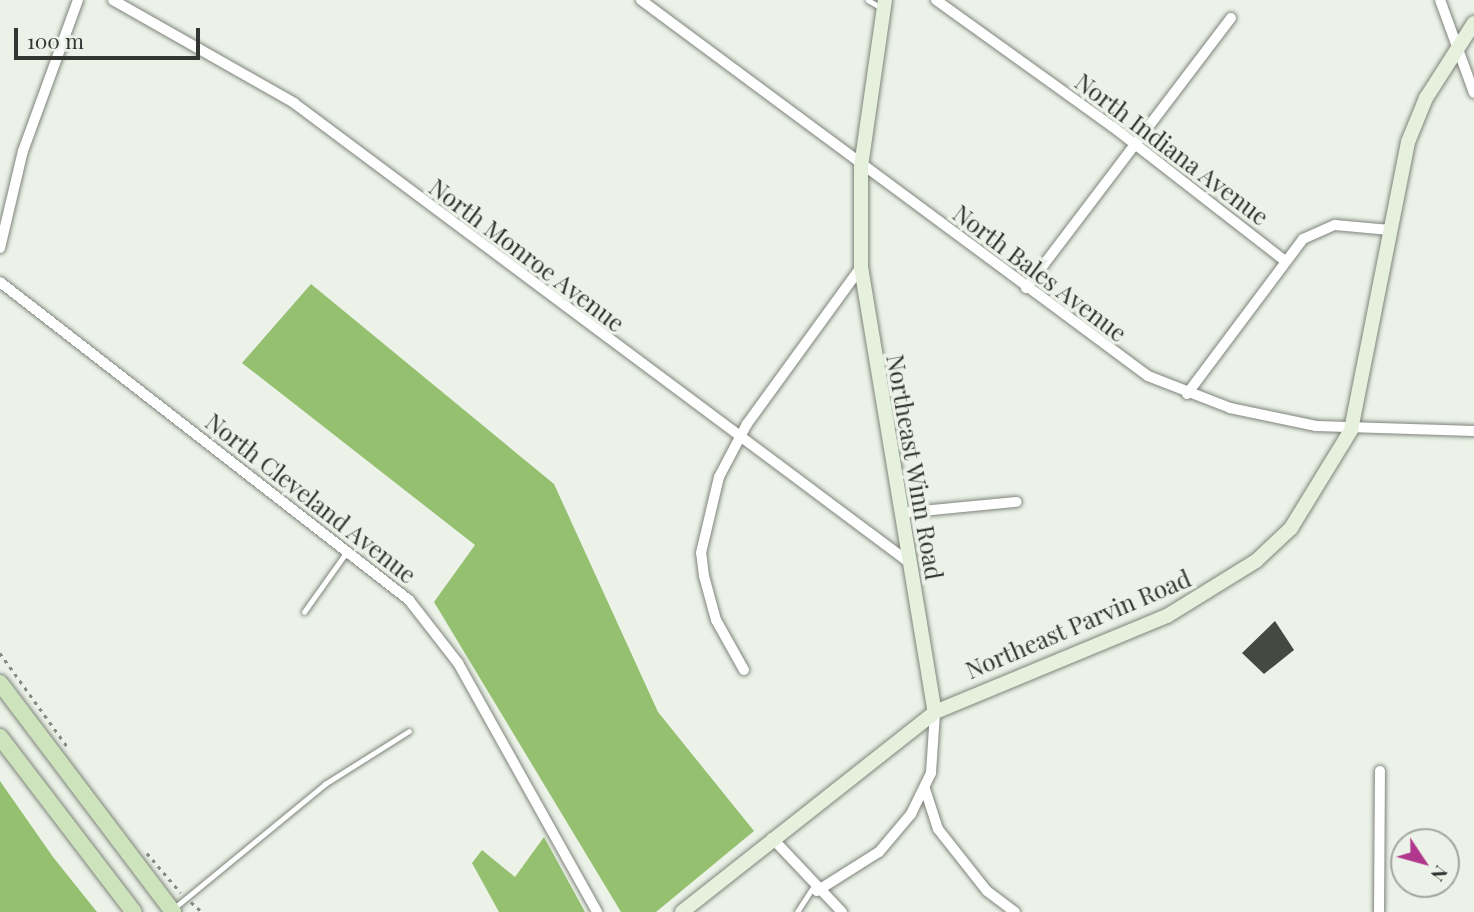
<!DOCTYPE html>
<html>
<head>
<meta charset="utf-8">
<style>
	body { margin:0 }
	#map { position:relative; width:1474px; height:912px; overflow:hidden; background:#ecf2e8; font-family:"Playfair Display",serif }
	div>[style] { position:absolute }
	.forest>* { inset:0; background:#94c070 }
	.building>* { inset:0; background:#454941 }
	.path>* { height:2.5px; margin-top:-1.25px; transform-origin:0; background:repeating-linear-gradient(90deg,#878a84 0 3.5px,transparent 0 8.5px) }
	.roads { filter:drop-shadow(0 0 2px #7f847b) drop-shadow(0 0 2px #7f847b) }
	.lane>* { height:4.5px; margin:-2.25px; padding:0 2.25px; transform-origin:2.25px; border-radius:2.25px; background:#fff }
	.street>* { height:10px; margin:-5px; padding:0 5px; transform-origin:5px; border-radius:5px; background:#fff }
	.secondary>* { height:14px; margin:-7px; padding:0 7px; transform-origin:7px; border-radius:7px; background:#e6f1dd }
	.primary>* { height:16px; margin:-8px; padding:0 8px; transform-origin:8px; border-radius:8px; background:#cde3bc }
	span { translate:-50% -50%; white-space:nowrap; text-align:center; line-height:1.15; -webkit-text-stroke:7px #ecf2e8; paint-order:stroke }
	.street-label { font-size:24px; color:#333532 }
	.north { position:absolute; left:1390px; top:828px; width:70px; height:70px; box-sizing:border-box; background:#ecf2e8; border:2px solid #a2a69f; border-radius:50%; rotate:126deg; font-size:19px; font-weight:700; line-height:28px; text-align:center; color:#333532 }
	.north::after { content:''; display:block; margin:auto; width:24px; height:32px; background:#b0378b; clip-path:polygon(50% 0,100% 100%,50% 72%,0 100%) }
	.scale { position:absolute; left:14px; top:28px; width:186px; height:32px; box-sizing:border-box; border:4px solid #333532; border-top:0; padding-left:9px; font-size:21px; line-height:24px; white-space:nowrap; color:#333532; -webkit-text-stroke:5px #ecf2e8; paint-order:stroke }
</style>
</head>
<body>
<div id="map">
	<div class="forest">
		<div style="clip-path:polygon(311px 284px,554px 484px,658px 712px,754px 831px,656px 912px,621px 912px,434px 602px,475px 545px,242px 363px)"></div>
		<div style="clip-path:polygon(0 781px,53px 857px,97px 912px,0 912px)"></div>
		<div style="clip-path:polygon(544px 837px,585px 912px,499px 912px,472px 863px,482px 850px,515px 877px)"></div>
	</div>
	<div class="building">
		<div style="clip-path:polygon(1275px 621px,1294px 650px,1264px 674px,1242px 653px)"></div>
	</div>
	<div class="path">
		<div style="left:0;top:653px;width:118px;rotate:54.3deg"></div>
		<div style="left:147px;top:853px;width:52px;rotate:49.6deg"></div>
		<div style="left:191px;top:902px;width:15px;rotate:42deg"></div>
	</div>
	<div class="roads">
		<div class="lane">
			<div style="left:868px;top:0;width:14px;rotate:30deg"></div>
			<div style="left:304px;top:612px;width:72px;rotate:-54.6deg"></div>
			<div style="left:173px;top:909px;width:197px;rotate:-39.4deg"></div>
			<div style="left:325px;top:784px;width:99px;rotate:-32.2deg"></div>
			<div style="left:797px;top:912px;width:30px;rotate:-57deg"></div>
		</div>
		<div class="street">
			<div style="left:113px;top:0;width:208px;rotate:29.6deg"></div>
			<div style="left:294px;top:103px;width:764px;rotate:36.75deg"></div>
			<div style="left:641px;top:0;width:631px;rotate:36.56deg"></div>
			<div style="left:1148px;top:376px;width:88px;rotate:21.3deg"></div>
			<div style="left:1230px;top:408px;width:88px;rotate:11.8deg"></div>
			<div style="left:1316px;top:426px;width:158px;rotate:1.8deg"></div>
			<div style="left:936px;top:0;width:218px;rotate:35.7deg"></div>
			<div style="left:1113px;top:127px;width:218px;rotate:37.9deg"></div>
			<div style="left:1440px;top:0;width:99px;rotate:69.9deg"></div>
			<div style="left:0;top:248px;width:100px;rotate:-76.7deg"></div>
			<div style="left:23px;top:151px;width:161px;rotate:-70deg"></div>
			<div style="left:0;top:282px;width:518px;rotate:37.87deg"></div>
			<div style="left:409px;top:600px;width:80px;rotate:52.1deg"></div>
			<div style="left:458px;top:663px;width:285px;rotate:60.8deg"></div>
			<div style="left:1026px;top:288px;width:339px;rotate:-52.8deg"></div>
			<div style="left:1187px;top:394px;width:194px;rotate:-53.2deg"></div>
			<div style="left:1303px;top:239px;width:35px;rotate:-24deg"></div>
			<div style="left:1335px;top:225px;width:55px;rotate:5.2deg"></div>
			<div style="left:901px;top:513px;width:116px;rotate:-5.5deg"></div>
			<div style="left:744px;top:670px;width:57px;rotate:-119.2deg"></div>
			<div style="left:716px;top:620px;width:46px;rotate:-105.3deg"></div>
			<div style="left:704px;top:576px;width:23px;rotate:-97deg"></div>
			<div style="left:701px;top:553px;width:78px;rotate:-76.7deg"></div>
			<div style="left:719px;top:477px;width:60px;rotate:-62.2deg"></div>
			<div style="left:747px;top:424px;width:194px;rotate:-54deg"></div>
			<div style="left:925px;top:789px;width:42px;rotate:72deg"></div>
			<div style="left:938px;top:829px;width:79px;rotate:51.7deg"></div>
			<div style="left:987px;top:891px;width:35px;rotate:37deg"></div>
			<div style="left:772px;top:838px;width:102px;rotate:46.6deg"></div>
			<div style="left:817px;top:891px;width:73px;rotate:-32.2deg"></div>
			<div style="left:879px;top:852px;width:50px;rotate:-49.9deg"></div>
			<div style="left:911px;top:814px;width:46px;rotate:-64deg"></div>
			<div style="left:931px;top:773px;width:61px;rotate:-86.2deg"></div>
			<div style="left:1379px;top:912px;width:141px;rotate:-89.6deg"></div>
		</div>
		<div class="secondary">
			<div style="left:885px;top:0;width:169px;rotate:98.2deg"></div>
			<div style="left:861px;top:167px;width:100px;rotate:90deg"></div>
			<div style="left:861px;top:267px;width:451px;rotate:80.6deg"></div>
			<div style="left:682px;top:912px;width:323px;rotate:-38.3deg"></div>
			<div style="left:935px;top:712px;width:251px;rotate:-22.5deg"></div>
			<div style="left:1167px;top:616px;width:105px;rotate:-31.7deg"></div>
			<div style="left:1256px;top:561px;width:48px;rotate:-43.3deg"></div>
			<div style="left:1291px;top:528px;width:115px;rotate:-58.5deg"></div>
			<div style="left:1351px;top:430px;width:294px;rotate:-78.8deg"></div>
			<div style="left:1408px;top:142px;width:48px;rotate:-67.8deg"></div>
			<div style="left:1426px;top:98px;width:89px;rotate:-57.4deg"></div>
		</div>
		<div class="primary">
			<div style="left:0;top:683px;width:287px;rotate:52.9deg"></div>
			<div style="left:0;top:737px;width:220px;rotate:52.6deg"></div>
		</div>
	</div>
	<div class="street-label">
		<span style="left:1172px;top:149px;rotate:37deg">North Indiana Avenue</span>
		<span style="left:527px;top:255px;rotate:37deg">North Monroe Avenue</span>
		<span style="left:1040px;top:273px;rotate:37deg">North Bales Avenue</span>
		<span style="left:915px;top:467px;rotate:80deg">Northeast Winn Road</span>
		<span style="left:311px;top:498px;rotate:38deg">North Cleveland Avenue</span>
		<span style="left:1078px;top:624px;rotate:-23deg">Northeast Parvin Road</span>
	</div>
	<div class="north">N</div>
	<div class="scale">100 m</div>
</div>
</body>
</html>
